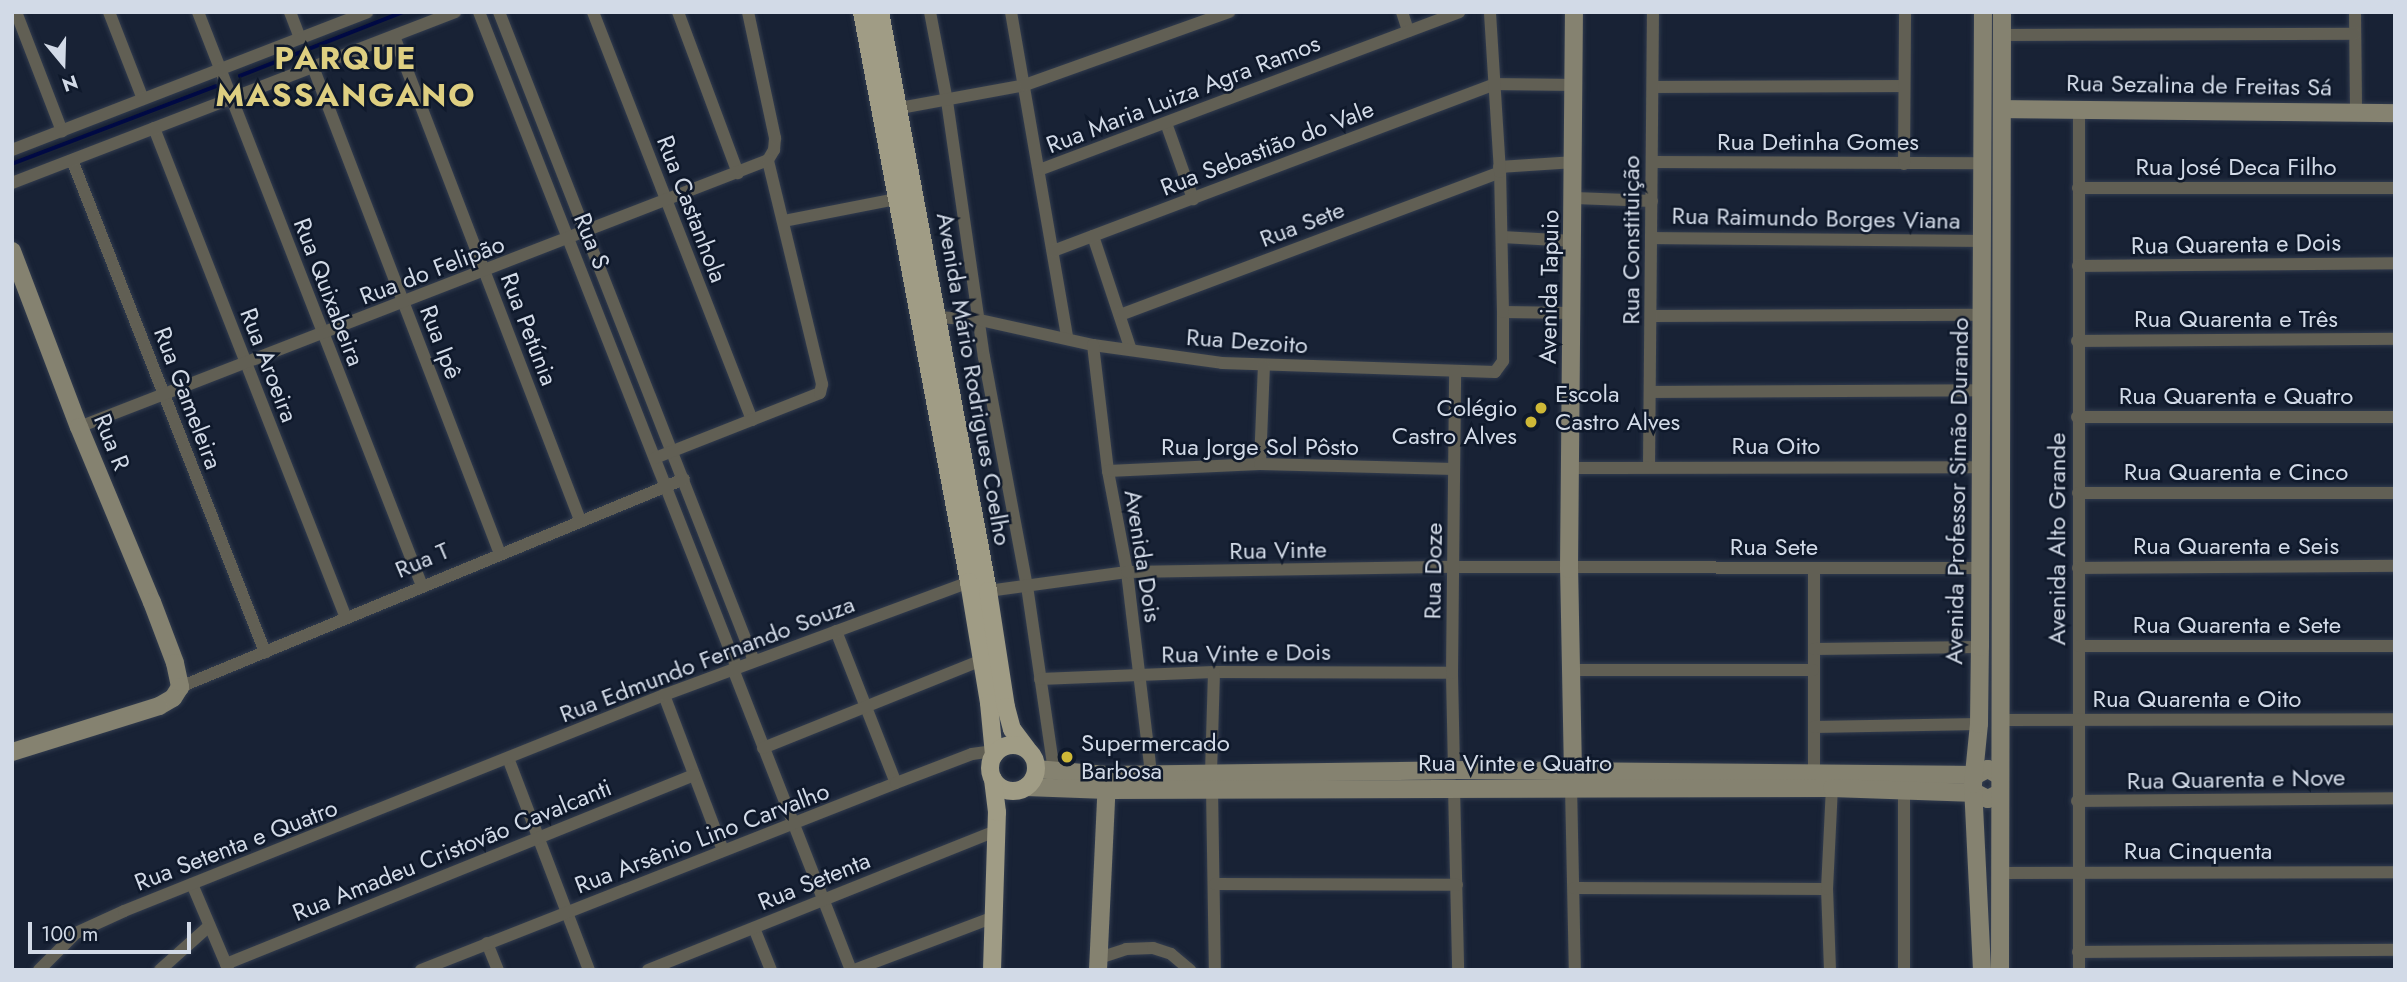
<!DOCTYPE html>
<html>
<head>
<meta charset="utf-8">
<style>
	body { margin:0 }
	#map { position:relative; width:2407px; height:982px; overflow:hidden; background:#182235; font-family:Jost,sans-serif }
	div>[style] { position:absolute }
	.stream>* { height:3.5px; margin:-1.75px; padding:0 1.75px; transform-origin:1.75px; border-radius:1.75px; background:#000a44 }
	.roads { filter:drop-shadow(0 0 2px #323c4e) drop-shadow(0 0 2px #323c4e) }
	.street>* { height:12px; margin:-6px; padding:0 6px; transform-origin:6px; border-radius:6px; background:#615f54 }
	.secondary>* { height:18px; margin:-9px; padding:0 9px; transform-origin:9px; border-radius:9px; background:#858270 }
	.primary>* { height:18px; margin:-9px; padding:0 9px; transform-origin:9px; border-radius:9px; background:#a09c85 }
	.primary>.ring { margin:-9px; padding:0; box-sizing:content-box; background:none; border:18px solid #a09c85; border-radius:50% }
	.dots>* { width:19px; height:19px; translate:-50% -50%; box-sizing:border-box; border:4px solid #0f192b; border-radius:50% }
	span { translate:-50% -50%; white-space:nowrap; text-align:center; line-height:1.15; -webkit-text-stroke:5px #0f192b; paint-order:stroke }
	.street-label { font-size:24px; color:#d2dae7 }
	.poi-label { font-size:24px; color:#d2dae7 }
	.left { translate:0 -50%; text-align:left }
	.right { translate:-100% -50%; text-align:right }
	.district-label { font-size:32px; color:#decf81; font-weight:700; letter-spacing:2px }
	.frame { position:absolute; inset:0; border:14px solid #d2dae7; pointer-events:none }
	.north { position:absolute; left:28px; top:28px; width:70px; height:70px; -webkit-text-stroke:5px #0f192b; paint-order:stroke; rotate:161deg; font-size:19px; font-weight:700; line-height:28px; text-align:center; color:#d2dae7 }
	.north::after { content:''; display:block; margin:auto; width:24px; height:32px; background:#d2dae7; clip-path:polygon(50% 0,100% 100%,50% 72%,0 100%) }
	.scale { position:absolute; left:28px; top:922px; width:163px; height:32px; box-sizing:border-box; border:4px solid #d2dae7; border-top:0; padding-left:9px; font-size:21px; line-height:24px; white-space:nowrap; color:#d2dae7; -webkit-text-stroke:5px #0f192b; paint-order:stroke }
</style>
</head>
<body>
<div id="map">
	<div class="stream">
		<div style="left:240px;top:76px;width:175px;rotate:-21.4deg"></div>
		<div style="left:12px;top:164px;width:218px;rotate:-20.9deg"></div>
	</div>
	<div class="roads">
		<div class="street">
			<div style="left:16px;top:12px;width:128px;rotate:68.9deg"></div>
			<div style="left:109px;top:12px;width:93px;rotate:68.7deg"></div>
			<div style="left:198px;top:12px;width:616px;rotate:68.68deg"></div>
			<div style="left:290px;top:12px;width:28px;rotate:69deg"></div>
			<div style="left:479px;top:12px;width:705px;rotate:68.53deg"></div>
			<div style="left:499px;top:12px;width:697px;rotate:68.55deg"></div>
			<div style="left:593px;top:12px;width:438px;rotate:68.7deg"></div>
			<div style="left:678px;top:12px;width:172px;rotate:69.6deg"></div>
			<div style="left:930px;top:12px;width:91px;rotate:79.2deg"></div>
			<div style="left:947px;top:101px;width:259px;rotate:81.8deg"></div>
			<div style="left:984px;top:357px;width:233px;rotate:79.4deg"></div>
			<div style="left:1027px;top:586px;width:188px;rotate:81.7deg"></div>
			<div style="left:1011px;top:12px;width:330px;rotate:80.2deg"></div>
			<div style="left:1402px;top:12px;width:20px;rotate:72deg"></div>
			<div style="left:2355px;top:12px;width:100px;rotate:89.4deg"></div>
			<div style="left:2002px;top:35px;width:353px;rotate:-0.2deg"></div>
			<div style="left:394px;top:36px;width:519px;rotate:68.98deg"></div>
			<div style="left:313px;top:67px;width:522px;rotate:68.99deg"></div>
			<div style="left:1653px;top:87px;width:251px;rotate:-0.2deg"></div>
			<div style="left:900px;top:108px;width:127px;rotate:-10.4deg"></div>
			<div style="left:1025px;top:85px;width:217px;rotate:-19.7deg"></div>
			<div style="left:2079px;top:108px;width:862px;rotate:90deg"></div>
			<div style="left:1166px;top:123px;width:81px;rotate:70.4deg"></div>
			<div style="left:154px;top:128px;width:526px;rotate:68.6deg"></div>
			<div style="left:12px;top:150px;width:381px;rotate:-21.2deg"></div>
			<div style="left:72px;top:160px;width:529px;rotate:68.58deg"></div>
			<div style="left:1652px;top:162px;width:331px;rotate:0.2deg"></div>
			<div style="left:1904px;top:164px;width:152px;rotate:-89.6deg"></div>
			<div style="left:1499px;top:167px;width:76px;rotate:-3.8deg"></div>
			<div style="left:1039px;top:170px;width:449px;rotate:-20.6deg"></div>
			<div style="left:12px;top:183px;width:475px;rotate:-21.1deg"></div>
			<div style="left:2078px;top:188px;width:317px"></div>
			<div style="left:1575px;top:198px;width:77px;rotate:2.2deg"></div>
			<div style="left:784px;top:221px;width:114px;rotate:-11.1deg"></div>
			<div style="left:1093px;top:236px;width:120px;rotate:71.6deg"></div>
			<div style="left:1502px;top:237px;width:72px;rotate:3.2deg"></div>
			<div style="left:1651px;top:238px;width:331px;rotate:0.5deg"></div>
			<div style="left:1053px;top:251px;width:472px;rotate:-20.7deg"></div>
			<div style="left:1495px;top:84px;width:79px;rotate:0.7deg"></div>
			<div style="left:2078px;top:266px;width:317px;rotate:-0.5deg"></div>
			<div style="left:1503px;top:312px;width:70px;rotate:0.8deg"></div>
			<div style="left:1120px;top:315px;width:406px;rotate:-20.6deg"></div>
			<div style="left:1651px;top:316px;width:332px;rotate:-0.2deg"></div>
			<div style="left:938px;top:317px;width:42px;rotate:4.1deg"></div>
			<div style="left:980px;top:320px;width:116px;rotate:12.5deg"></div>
			<div style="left:1093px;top:345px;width:130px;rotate:7.9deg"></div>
			<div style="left:1222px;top:363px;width:273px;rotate:1.9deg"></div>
			<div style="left:1495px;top:372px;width:14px;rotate:-54deg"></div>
			<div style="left:1503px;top:361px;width:49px;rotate:-90deg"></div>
			<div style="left:1503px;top:312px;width:140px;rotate:-91.2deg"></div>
			<div style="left:1500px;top:172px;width:160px;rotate:-93.6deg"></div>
			<div style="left:2077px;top:341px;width:318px;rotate:-0.4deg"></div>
			<div style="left:1093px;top:345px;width:127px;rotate:83.2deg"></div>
			<div style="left:1108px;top:471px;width:103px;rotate:79.3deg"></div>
			<div style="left:1127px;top:572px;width:203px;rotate:83.2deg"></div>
			<div style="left:1650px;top:392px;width:332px;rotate:-0.3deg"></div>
			<div style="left:2077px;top:417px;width:318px"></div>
			<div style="left:79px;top:427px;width:739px;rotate:-21.18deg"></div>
			<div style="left:768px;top:160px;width:12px;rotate:-59deg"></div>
			<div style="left:774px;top:150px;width:12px;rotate:-85deg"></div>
			<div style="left:775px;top:138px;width:129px;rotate:-102.1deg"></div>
			<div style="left:655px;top:458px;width:177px;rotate:-21.5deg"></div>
			<div style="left:820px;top:393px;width:9px;rotate:-77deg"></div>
			<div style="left:822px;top:384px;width:230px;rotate:-103.6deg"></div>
			<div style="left:1260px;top:464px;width:98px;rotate:-87.7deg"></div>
			<div style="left:1649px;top:467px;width:455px;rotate:-89.5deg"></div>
			<div style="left:1573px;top:468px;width:407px;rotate:-0.1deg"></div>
			<div style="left:1108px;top:471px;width:152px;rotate:-2.6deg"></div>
			<div style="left:1260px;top:464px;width:194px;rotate:1.5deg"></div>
			<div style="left:2078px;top:493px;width:317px"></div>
			<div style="left:1814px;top:568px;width:204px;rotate:90deg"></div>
			<div style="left:2078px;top:568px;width:317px;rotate:-0.4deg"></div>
			<div style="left:988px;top:591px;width:140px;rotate:-7.8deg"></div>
			<div style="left:1127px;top:572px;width:327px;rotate:-0.9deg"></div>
			<div style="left:1454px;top:567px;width:525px;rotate:0.11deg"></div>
			<div style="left:836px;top:631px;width:163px;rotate:68.5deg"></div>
			<div style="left:2079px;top:646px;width:316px"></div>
			<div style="left:1814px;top:649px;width:166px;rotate:-0.7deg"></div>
			<div style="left:733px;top:669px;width:323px;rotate:68.6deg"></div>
			<div style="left:1572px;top:670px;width:241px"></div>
			<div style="left:1040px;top:679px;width:174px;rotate:-2.3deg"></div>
			<div style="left:1214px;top:672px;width:238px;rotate:0.2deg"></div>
			<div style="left:180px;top:687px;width:545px;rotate:-22.43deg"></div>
			<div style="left:664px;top:695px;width:166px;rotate:69.2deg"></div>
			<div style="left:2000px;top:720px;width:395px;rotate:-0.1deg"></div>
			<div style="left:1814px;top:727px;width:165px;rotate:-1deg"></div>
			<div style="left:763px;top:748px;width:236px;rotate:-21.9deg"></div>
			<div style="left:508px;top:758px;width:227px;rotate:69.1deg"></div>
			<div style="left:1454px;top:770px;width:97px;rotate:-91.2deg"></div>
			<div style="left:1452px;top:673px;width:302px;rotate:-89.4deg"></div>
			<div style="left:1211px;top:773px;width:101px;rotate:-88.3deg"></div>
			<div style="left:1571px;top:786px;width:184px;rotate:88.8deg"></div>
			<div style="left:1454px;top:787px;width:183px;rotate:88.7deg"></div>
			<div style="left:1212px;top:788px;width:182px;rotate:89.1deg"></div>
			<div style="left:2077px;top:801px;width:318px;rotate:-0.5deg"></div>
			<div style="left:2001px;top:873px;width:394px;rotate:-0.1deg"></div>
			<div style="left:192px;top:884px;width:92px;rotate:67deg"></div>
			<div style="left:1215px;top:884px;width:242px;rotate:0.2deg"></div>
			<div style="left:1574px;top:888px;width:253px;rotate:0.2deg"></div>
			<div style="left:754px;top:928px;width:45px;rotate:68deg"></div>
			<div style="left:487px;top:943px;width:29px;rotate:68deg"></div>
			<div style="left:2078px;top:952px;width:317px;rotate:-0.4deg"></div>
			<div style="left:1099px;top:958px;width:28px;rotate:-18deg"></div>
			<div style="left:1126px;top:949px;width:27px;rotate:-2deg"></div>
			<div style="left:1153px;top:948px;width:19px;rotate:18deg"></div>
			<div style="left:1171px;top:954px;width:25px;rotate:40deg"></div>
			<div style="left:226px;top:964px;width:505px;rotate:-21.99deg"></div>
			<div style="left:39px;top:970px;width:52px;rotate:-45deg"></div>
			<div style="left:76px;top:933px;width:53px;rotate:-24.6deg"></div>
			<div style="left:124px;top:911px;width:582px;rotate:-21.8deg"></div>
			<div style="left:664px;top:695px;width:325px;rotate:-20.3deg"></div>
			<div style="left:160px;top:970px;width:66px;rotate:-41.9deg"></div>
			<div style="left:421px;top:970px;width:510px;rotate:-21.49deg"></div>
			<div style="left:896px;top:783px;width:81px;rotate:-20.9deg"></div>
			<div style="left:972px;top:754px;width:27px;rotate:-8deg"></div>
			<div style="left:648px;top:970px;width:375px;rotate:-21.8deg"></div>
			<div style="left:854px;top:970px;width:150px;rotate:-20.7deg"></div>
			<div style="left:1830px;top:970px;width:81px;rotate:-92.1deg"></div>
			<div style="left:1827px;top:889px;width:101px;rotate:-87.2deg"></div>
			<div style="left:1904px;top:970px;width:180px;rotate:-90deg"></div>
		</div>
		<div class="secondary">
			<div style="left:2003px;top:109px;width:392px;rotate:0.6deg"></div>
			<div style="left:12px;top:251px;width:188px;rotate:69.2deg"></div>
			<div style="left:79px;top:427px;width:190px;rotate:67.4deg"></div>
			<div style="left:152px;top:602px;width:65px;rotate:69.3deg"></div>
			<div style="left:175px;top:663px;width:25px;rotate:78deg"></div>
			<div style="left:180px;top:687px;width:13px;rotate:122deg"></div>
			<div style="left:173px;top:698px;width:16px;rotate:150deg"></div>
			<div style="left:159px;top:706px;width:154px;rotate:162.6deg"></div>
			<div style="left:1036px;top:769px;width:71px;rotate:4.8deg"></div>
			<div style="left:1107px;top:775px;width:347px;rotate:-0.8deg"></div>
			<div style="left:1454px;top:770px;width:522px;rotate:0.55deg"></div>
			<div style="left:1976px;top:775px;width:13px;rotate:-27deg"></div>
			<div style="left:1988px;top:769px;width:14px;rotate:30deg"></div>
			<div style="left:1573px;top:773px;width:204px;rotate:-91.1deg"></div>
			<div style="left:1569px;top:569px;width:557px;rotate:-89.49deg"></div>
			<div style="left:1026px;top:787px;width:81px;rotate:2.1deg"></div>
			<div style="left:1107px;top:790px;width:725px;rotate:-0.16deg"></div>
			<div style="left:1832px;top:788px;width:144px;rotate:2deg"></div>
			<div style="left:1976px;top:793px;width:13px;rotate:27deg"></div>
			<div style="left:1988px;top:799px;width:13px;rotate:-27deg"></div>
			<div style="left:1098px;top:970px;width:192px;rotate:-87.3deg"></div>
			<div style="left:1982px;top:970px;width:186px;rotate:-92.8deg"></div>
			<div style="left:1973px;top:784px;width:60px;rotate:-84.3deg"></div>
			<div style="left:1979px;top:724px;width:77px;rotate:-89.3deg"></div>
			<div style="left:1980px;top:647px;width:635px;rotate:-89.73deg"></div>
			<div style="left:2000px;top:970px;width:958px;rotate:-89.88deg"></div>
		</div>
		<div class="primary">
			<div style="left:862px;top:12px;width:580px;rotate:79.37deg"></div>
			<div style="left:969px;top:582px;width:123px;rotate:80.6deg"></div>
			<div style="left:989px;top:703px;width:52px;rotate:84.5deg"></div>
			<div style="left:880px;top:12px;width:589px;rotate:79.43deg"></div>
			<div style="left:988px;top:591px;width:117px;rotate:81.2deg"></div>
			<div style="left:1006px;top:707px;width:23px;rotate:75deg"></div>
			<div style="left:1012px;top:729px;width:25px;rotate:53deg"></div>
			<div class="ring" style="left:990px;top:745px;width:28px;height:28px"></div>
			<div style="left:992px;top:970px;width:158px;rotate:-88.2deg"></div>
			<div style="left:997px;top:812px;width:33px;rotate:-97deg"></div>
		</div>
	</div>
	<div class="dots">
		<div style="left:1541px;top:408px;background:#ceb837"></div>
		<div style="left:1531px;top:422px;background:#ceb837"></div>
		<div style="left:1067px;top:757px;background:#ceb837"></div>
	</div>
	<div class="street-label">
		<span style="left:2199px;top:85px;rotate:1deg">Rua Sezalina de Freitas Sá</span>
		<span style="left:1183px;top:94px;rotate:-21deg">Rua Maria Luiza Agra Ramos</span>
		<span style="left:1818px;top:142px">Rua Detinha Gomes</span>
		<span style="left:1267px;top:148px;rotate:-21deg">Rua Sebastião do Vale</span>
		<span style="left:2236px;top:167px">Rua José Deca Filho</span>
		<span style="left:692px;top:209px;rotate:69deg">Rua Castanhola</span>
		<span style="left:1816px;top:218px;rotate:1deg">Rua Raimundo Borges Viana</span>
		<span style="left:1302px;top:224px;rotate:-21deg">Rua Sete</span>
		<span style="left:1631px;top:240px;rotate:-90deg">Rua Constituição</span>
		<span style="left:592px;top:241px;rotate:68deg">Rua S</span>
		<span style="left:2236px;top:244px;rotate:-1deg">Rua Quarenta e Dois</span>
		<span style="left:432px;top:270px;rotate:-21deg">Rua do Felipão</span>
		<span style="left:1549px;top:287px;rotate:-89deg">Avenida Tapuio</span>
		<span style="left:329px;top:292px;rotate:69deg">Rua Quixabeira</span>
		<span style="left:2236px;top:319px">Rua Quarenta e Três</span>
		<span style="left:529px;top:329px;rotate:69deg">Rua Petúnia</span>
		<span style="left:1247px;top:341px;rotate:4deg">Rua Dezoito</span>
		<span style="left:441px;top:342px;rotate:69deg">Rua Ipê</span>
		<span style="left:269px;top:365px;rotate:69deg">Rua Aroeira</span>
		<span style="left:974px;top:379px;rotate:80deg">Avenida Mário Rodrigues Coelho</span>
		<span style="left:2236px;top:396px">Rua Quarenta e Quatro</span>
		<span style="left:188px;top:398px;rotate:69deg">Rua Gameleira</span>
		<span style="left:112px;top:442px;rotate:68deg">Rua R</span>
		<span style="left:1776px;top:446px">Rua Oito</span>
		<span style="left:1260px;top:447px">Rua Jorge Sol Pôsto</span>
		<span style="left:2236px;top:472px">Rua Quarenta e Cinco</span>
		<span style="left:1957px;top:491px;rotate:-89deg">Avenida Professor Simão Durando</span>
		<span style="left:2057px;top:539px;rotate:-90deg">Avenida Alto Grande</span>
		<span style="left:2236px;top:546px">Rua Quarenta e Seis</span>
		<span style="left:1774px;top:547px">Rua Sete</span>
		<span style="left:1278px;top:550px;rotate:-1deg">Rua Vinte</span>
		<span style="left:1143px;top:556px;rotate:81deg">Avenida Dois</span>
		<span style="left:422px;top:560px;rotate:-23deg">Rua T</span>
		<span style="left:1433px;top:571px;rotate:-89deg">Rua Doze</span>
		<span style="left:2237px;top:625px">Rua Quarenta e Sete</span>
		<span style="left:1246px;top:653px;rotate:-1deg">Rua Vinte e Dois</span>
		<span style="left:707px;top:659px;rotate:-21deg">Rua Edmundo Fernando Souza</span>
		<span style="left:2197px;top:699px">Rua Quarenta e Oito</span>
		<span style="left:1515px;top:763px">Rua Vinte e Quatro</span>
		<span style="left:2236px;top:779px;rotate:-1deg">Rua Quarenta e Nove</span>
		<span style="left:702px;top:838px;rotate:-21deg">Rua Arsênio Lino Carvalho</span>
		<span style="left:236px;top:845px;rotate:-21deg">Rua Setenta e Quatro</span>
		<span style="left:452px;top:850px;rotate:-22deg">Rua Amadeu Cristovão Cavalcanti</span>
		<span style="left:2198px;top:851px">Rua Cinquenta</span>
		<span style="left:814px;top:881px;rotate:-22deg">Rua Setenta</span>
	</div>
	<div class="poi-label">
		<span class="left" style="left:1555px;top:408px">Escola<br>Castro Alves</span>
		<span class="right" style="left:1517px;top:422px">Colégio<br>Castro Alves</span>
		<span class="left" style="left:1081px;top:757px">Supermercado<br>Barbosa</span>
	</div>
	<div class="district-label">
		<span style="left:346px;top:77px">PARQUE<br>MASSANGANO</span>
	</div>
	<div class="frame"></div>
	<div class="north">N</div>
	<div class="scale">100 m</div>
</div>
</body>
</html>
